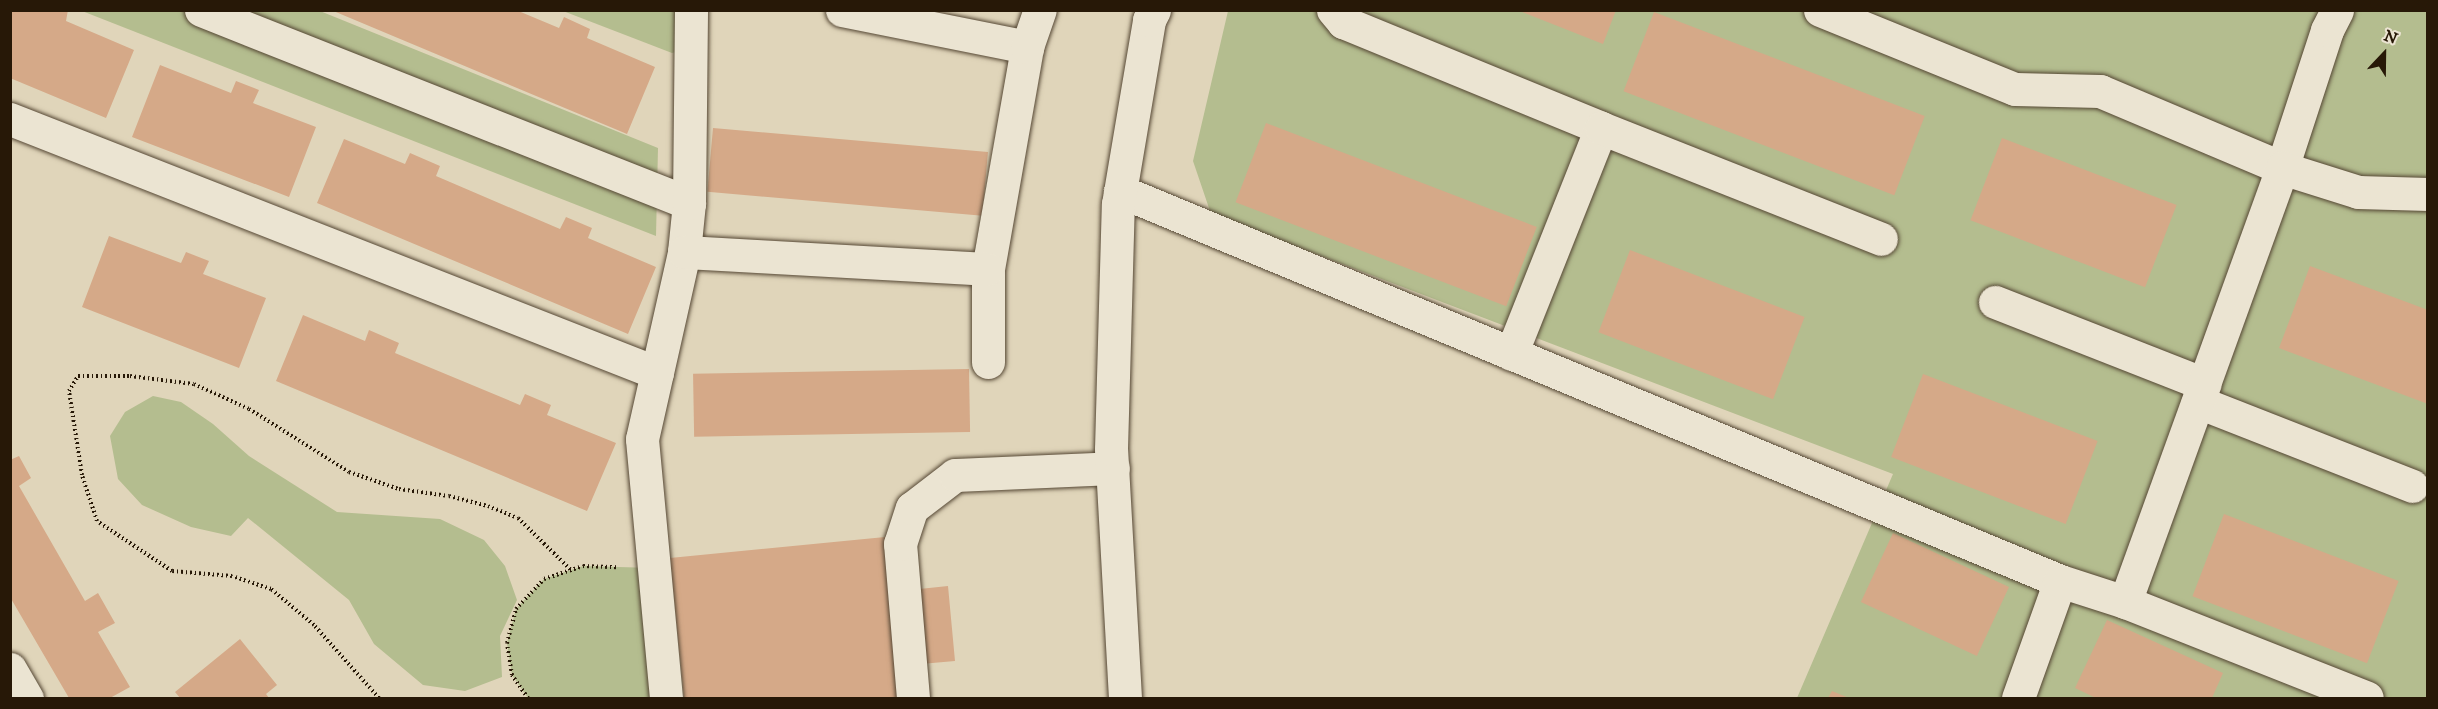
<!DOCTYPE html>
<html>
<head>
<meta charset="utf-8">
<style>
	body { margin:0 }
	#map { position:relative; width:2438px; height:709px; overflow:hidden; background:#e0d5ba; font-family:"IM FELL DW Pica",serif }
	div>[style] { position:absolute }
	.green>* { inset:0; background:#b4bd8f }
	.building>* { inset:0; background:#d5a988; transform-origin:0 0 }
	.path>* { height:4px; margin-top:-2px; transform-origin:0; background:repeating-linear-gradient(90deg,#271807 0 1.5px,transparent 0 4.5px) }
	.roads { filter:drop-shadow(0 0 2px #554734) drop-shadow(0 0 2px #554734) }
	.minor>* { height:33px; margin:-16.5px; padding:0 16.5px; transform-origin:16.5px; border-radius:16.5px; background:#ebe4d2 }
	span { translate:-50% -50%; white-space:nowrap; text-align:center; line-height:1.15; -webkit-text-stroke:6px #ebe4d2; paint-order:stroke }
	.frame { position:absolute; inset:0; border:12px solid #271807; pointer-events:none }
	.north { position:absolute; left:2354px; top:24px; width:60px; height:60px; -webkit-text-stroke:4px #ebe4d2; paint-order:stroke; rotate:22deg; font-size:16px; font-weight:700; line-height:24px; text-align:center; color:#271807 }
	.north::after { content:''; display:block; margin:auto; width:21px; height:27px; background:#271807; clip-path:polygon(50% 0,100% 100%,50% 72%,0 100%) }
</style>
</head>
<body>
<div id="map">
	<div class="green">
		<div style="clip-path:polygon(82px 11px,320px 11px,658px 148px,656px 236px)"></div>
		<div style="clip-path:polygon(563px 11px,680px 11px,680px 51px,672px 53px)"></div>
		<div style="clip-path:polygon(1228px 11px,2427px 11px,2427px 698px,1797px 698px,1893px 474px,1211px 214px,1193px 161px)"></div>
		<div style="clip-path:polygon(153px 396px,181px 402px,213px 424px,249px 456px,337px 512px,440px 519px,484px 540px,505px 566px,517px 600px,500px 636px,502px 677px,465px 691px,423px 685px,374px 644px,349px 600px,248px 518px,231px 536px,191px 527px,142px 505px,118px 479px,110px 436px,125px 412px)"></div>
		<div style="clip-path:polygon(583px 566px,654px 568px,666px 698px,528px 698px,512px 675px,507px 643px,516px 609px,544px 579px)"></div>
	</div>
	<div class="building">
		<div style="clip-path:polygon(10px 10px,68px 10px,66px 21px,134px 50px,106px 118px,10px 78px)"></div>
		<div style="clip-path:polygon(331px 10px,516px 10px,559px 28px,564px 17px,590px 29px,587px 38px,655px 67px,627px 134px)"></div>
		<div style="clip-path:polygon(1517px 10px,1616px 10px,1603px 44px)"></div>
		<div style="left:1654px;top:12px;width:290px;height:85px;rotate:21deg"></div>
		<div style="clip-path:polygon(160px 65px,231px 93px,236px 81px,259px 90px,253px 103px,316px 127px,289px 197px,132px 137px)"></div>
		<div style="left:1266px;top:123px;width:290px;height:85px;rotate:21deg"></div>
		<div style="left:713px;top:128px;width:276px;height:64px;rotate:5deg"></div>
		<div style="left:2002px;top:138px;width:187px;height:88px;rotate:21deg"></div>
		<div style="clip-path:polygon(344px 139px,405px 164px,410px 153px,440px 166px,436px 176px,560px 229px,566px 217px,592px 228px,588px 238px,656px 267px,628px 334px,317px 203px)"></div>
		<div style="clip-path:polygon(109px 236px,181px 263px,186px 252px,209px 261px,203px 274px,266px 298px,239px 368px,82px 307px)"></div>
		<div style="left:1630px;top:250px;width:187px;height:88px;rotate:21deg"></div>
		<div style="clip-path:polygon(2310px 266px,2428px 310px,2428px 404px,2279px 348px)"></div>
		<div style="clip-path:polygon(303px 315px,365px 341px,369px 330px,399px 343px,395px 353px,520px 405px,525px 394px,551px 405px,547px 415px,616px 443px,587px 511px,276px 381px)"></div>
		<div style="left:969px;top:369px;width:63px;height:276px;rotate:89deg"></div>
		<div style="left:1923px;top:374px;width:187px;height:89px;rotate:21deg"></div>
		<div style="clip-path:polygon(19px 456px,31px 478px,19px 486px,85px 601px,98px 593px,115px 623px,98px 632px,130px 687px,110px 698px,69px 698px,10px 597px,10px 460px)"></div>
		<div style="left:2224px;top:514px;width:187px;height:88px;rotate:21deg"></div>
		<div style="left:1893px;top:533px;width:128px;height:76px;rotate:25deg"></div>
		<div style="clip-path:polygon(885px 537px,891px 592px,948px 586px,955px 661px,898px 666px,901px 698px,684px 698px,670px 558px)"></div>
		<div style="clip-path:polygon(2107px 620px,2223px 673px,2212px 698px,2096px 698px,2075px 688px)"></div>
		<div style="clip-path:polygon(240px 639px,277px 685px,266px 694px,269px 698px,180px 698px,175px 692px)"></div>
		<div style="clip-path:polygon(1832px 691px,1849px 698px,1828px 698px)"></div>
	</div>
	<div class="path">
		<div style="left:379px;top:698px;width:98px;rotate:-131.7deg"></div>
		<div style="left:314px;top:625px;width:56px;rotate:-140.1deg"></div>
		<div style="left:271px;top:589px;width:41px;rotate:-161.6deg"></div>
		<div style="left:232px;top:576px;width:60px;rotate:-175.2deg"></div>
		<div style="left:172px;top:571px;width:90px;rotate:-146.3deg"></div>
		<div style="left:97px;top:521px;width:48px;rotate:-108.1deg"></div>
		<div style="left:82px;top:475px;width:85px;rotate:-98.8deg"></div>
		<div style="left:69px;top:391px;width:17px;rotate:-59deg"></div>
		<div style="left:78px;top:376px;width:52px"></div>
		<div style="left:130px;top:376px;width:64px;rotate:7.1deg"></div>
		<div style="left:194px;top:384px;width:60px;rotate:24.4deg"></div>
		<div style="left:249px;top:409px;width:118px;rotate:32.2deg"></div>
		<div style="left:349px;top:472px;width:53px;rotate:18.8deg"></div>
		<div style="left:399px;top:489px;width:50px;rotate:8deg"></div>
		<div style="left:449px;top:496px;width:40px;rotate:14.4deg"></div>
		<div style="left:488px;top:506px;width:32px;rotate:22deg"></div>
		<div style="left:518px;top:518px;width:74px;rotate:44.5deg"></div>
		<div style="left:528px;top:698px;width:28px;rotate:-125deg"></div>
		<div style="left:512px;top:675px;width:32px;rotate:-99deg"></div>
		<div style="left:507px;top:643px;width:35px;rotate:-75deg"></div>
		<div style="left:516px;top:609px;width:41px;rotate:-47deg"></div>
		<div style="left:544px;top:579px;width:41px;rotate:-18.4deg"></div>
		<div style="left:583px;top:566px;width:34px;rotate:2deg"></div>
	</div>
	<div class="roads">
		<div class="minor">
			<div style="left:201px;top:10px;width:525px;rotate:21.58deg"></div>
			<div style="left:842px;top:10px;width:189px;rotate:11.3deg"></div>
			<div style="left:1333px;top:10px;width:16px;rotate:50deg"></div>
			<div style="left:1343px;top:22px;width:279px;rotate:22.3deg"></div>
			<div style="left:1601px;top:128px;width:243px;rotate:111.7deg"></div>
			<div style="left:1820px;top:10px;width:210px;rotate:22.1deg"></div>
			<div style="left:2015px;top:89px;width:85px;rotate:1.3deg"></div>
			<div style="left:2100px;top:91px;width:198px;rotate:22.9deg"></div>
			<div style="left:2282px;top:168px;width:145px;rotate:-71.9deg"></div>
			<div style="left:2327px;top:30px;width:22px;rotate:-63deg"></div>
			<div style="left:10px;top:119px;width:695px;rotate:21.43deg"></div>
			<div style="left:1601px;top:128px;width:301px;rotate:21.6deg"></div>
			<div style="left:1120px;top:191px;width:1018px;rotate:22.53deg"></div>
			<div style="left:684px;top:252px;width:49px;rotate:-84.2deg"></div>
			<div style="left:689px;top:203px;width:193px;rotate:-89.4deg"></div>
			<div style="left:1995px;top:302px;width:225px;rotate:21.4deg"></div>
			<div style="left:988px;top:362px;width:93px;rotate:-90deg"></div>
			<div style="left:988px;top:269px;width:225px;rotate:-80deg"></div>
			<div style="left:1027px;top:47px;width:39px;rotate:-71deg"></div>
			<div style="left:2198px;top:402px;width:230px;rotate:21.4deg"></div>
			<div style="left:2125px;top:602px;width:462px;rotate:-70.1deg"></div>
			<div style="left:2282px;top:168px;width:80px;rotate:17.5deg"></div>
			<div style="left:2358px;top:192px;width:70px;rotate:1.6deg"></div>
			<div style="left:10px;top:669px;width:34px;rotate:60deg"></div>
			<div style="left:666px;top:698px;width:260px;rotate:-95.3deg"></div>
			<div style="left:642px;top:439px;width:192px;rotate:-77.3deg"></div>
			<div style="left:684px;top:252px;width:304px;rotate:3.2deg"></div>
			<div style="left:913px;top:698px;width:155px;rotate:-94.8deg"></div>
			<div style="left:900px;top:544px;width:38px;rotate:-72deg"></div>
			<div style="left:912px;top:508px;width:54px;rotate:-37.5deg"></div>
			<div style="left:955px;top:475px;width:158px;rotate:-2.5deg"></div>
			<div style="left:1125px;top:698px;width:249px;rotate:-93.2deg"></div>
			<div style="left:1111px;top:449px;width:245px;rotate:-88.4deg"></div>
			<div style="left:1118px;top:204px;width:187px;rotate:-80.4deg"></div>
			<div style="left:1149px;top:20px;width:11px;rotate:-63deg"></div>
			<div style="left:2018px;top:698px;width:124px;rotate:-70.3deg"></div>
			<div style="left:2060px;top:581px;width:68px;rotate:17.9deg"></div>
			<div style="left:2125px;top:602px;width:260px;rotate:21.6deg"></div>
		</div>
	</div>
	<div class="frame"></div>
	<div class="north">N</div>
</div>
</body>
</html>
